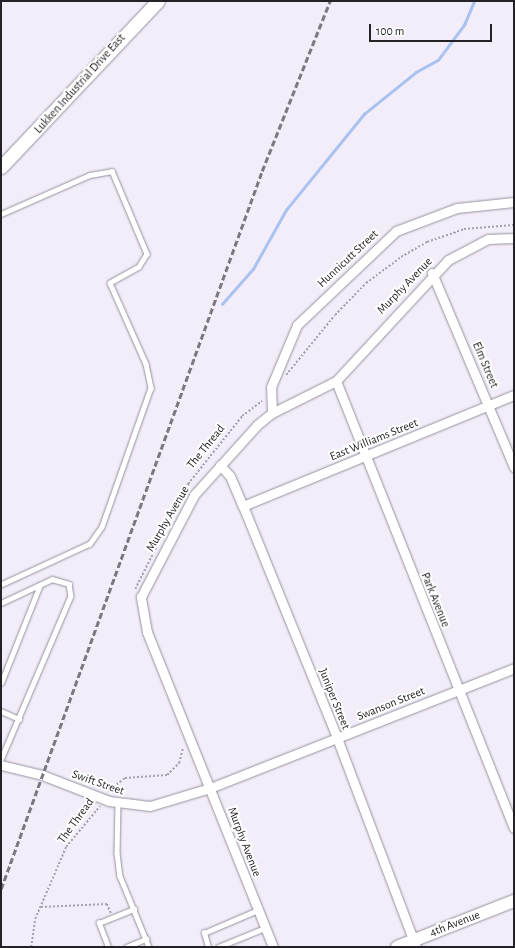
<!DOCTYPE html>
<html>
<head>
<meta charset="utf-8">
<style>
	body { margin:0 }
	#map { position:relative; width:515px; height:948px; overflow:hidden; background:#f2edf9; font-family:"Alegreya Sans",sans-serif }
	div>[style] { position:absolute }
	.stream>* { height:2.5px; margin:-1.25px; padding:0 1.25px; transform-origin:1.25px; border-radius:1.25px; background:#a9c2f0 }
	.path>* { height:1.5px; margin-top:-0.75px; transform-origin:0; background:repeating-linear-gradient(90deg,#a5a1aa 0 2px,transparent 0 4px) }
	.roads { filter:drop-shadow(0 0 1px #96919d) drop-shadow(0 0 1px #96919d) }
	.service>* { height:4.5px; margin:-2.25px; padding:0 2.25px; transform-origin:2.25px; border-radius:2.25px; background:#fff }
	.minor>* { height:9px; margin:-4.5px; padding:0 4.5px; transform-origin:4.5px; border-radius:4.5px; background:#fff }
	.tertiary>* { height:12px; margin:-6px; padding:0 6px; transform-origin:6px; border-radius:6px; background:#fff }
	.secondary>* { height:13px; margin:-6.5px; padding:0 6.5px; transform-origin:6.5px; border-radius:6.5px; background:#fff }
	.rail>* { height:2.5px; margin-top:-1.25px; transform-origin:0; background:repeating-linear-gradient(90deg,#7b7880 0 6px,transparent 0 9px) }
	span { translate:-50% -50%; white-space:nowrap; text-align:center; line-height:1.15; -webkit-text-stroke:4px #fff; paint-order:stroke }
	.street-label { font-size:12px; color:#242226 }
	.frame { position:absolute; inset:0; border:2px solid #242226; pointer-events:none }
	.scale { position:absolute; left:369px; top:24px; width:123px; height:18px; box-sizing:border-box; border:2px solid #242226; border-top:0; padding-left:5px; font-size:12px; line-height:14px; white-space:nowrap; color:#242226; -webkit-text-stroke:3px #fff; paint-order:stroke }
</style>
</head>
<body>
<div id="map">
	<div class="stream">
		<div style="left:222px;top:304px;width:47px;rotate:-48.5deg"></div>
		<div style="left:253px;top:269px;width:68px;rotate:-60.8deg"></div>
		<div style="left:286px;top:210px;width:124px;rotate:-50.9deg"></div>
		<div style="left:364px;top:114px;width:67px;rotate:-38.9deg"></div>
		<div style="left:416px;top:72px;width:25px;rotate:-29deg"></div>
		<div style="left:438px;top:60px;width:44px;rotate:-53.4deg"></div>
		<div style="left:464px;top:25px;width:26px;rotate:-67deg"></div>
	</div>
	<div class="path">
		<div style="left:286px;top:375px;width:77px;rotate:-50.8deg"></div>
		<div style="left:335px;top:315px;width:45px;rotate:-45.9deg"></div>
		<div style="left:366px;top:283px;width:44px;rotate:-36.6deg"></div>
		<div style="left:401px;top:257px;width:30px;rotate:-30deg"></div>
		<div style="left:427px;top:242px;width:39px;rotate:-19deg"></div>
		<div style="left:464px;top:229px;width:50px;rotate:-4.6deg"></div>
		<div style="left:135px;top:589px;width:118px;rotate:-63.2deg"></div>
		<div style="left:188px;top:484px;width:87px;rotate:-51.5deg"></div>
		<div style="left:242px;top:416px;width:25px;rotate:-37deg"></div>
		<div style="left:107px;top:792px;width:23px;rotate:-38deg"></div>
		<div style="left:125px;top:778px;width:42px;rotate:-4.1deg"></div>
		<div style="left:167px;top:775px;width:17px;rotate:-45deg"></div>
		<div style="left:179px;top:763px;width:16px;rotate:-76deg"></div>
		<div style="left:41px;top:907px;width:66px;rotate:-2.6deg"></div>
		<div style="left:107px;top:904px;width:10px;rotate:66deg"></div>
		<div style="left:31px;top:947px;width:28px;rotate:-82deg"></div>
		<div style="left:35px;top:919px;width:78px;rotate:-66.7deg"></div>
		<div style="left:66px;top:847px;width:53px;rotate:-50.3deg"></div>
	</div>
	<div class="roads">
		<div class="service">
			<div style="left:1px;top:214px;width:97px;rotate:-23.7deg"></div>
			<div style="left:90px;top:175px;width:22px;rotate:-10deg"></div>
			<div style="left:112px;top:171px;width:90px;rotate:67.1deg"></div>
			<div style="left:147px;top:254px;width:15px;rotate:122deg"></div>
			<div style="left:139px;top:267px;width:33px;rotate:151deg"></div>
			<div style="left:110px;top:283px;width:89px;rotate:66deg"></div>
			<div style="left:146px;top:364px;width:25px;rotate:78deg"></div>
			<div style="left:151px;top:388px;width:147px;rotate:109.4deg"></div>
			<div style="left:102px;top:527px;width:21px;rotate:125deg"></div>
			<div style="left:90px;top:544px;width:98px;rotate:155.3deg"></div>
			<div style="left:1px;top:603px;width:56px;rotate:-25.2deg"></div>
			<div style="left:52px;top:579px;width:18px;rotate:16deg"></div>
			<div style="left:69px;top:584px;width:12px;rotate:81deg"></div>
			<div style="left:71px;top:596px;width:178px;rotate:113.1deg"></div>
			<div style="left:1px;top:683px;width:105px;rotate:-68.3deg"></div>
			<div style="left:1px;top:711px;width:20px;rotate:24deg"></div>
			<div style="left:118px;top:803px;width:50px;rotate:91.1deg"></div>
			<div style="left:117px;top:853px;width:23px;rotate:83deg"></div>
			<div style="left:120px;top:876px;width:77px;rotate:67.8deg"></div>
			<div style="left:108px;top:947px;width:26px;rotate:-111deg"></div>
			<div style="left:99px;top:923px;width:38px;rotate:-22deg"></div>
			<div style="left:126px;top:947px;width:22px;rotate:-22deg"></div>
			<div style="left:208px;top:947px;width:15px;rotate:-106deg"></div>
			<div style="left:204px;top:933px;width:59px;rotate:-23.1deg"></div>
			<div style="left:218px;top:947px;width:51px;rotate:-22deg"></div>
		</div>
		<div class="minor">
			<div style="left:432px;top:273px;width:211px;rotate:67.1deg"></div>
			<div style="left:336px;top:381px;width:481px;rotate:68.3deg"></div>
			<div style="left:272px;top:413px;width:26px;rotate:-92deg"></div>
			<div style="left:271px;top:387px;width:67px;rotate:-67.2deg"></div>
			<div style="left:297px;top:325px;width:137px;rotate:-43.5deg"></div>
			<div style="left:396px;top:231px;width:65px;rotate:-20.7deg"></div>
			<div style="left:457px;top:208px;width:57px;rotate:-6deg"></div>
			<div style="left:220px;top:465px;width:15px;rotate:48deg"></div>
			<div style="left:230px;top:476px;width:33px;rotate:67deg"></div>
			<div style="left:243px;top:506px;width:250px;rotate:67.9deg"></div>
			<div style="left:337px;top:738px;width:223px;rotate:69.3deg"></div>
			<div style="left:243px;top:506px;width:293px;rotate:-22.3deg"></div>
			<div style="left:1px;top:765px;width:42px;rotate:13.7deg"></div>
			<div style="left:42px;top:775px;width:72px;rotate:21.2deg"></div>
			<div style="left:109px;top:801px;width:41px;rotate:7deg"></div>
			<div style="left:150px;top:806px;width:63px;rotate:-16.7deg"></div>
			<div style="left:210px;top:788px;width:327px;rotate:-21.5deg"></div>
			<div style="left:273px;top:947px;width:339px;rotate:-111.8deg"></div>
			<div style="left:147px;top:632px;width:36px;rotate:-100deg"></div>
			<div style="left:141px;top:597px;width:115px;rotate:-62.5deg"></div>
			<div style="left:194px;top:495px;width:94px;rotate:-48deg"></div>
			<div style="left:257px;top:425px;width:19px;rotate:-39deg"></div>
			<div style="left:272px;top:413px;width:72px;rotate:-26.6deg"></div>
			<div style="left:336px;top:381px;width:165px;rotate:-47.2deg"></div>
			<div style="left:448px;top:260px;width:45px;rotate:-27.7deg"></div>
			<div style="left:488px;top:239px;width:26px;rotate:-2deg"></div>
		</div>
		<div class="tertiary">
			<div style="left:397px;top:947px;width:126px;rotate:-21.5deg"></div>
		</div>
		<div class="secondary">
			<div style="left:1px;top:167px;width:228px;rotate:-46.6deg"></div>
		</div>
	</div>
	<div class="rail">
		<div style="left:1px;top:889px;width:764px;rotate:-70.02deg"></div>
		<div style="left:262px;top:171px;width:183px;rotate:-68.2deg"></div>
	</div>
	<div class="street-label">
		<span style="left:80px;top:84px;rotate:-48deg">Lukken Industrial Drive East</span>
		<span style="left:348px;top:259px;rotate:-43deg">Hunnicutt Street</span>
		<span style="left:405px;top:286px;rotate:-46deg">Murphy Avenue</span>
		<span style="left:485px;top:365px;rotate:67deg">Elm Street</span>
		<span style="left:374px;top:440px;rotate:-22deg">East Williams Street</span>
		<span style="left:206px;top:447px;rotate:-51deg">The Thread</span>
		<span style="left:168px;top:519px;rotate:-60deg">Murphy Avenue</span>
		<span style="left:435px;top:600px;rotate:68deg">Park Avenue</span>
		<span style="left:334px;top:699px;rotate:68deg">Juniper Street</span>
		<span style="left:391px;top:704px;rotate:-22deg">Swanson Street</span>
		<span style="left:98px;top:783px;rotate:19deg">Swift Street</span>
		<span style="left:76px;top:821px;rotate:-54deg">The Thread</span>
		<span style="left:244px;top:842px;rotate:69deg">Murphy Avenue</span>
		<span style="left:455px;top:924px;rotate:-21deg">4th Avenue</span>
	</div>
	<div class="frame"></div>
	<div class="scale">100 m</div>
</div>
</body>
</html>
